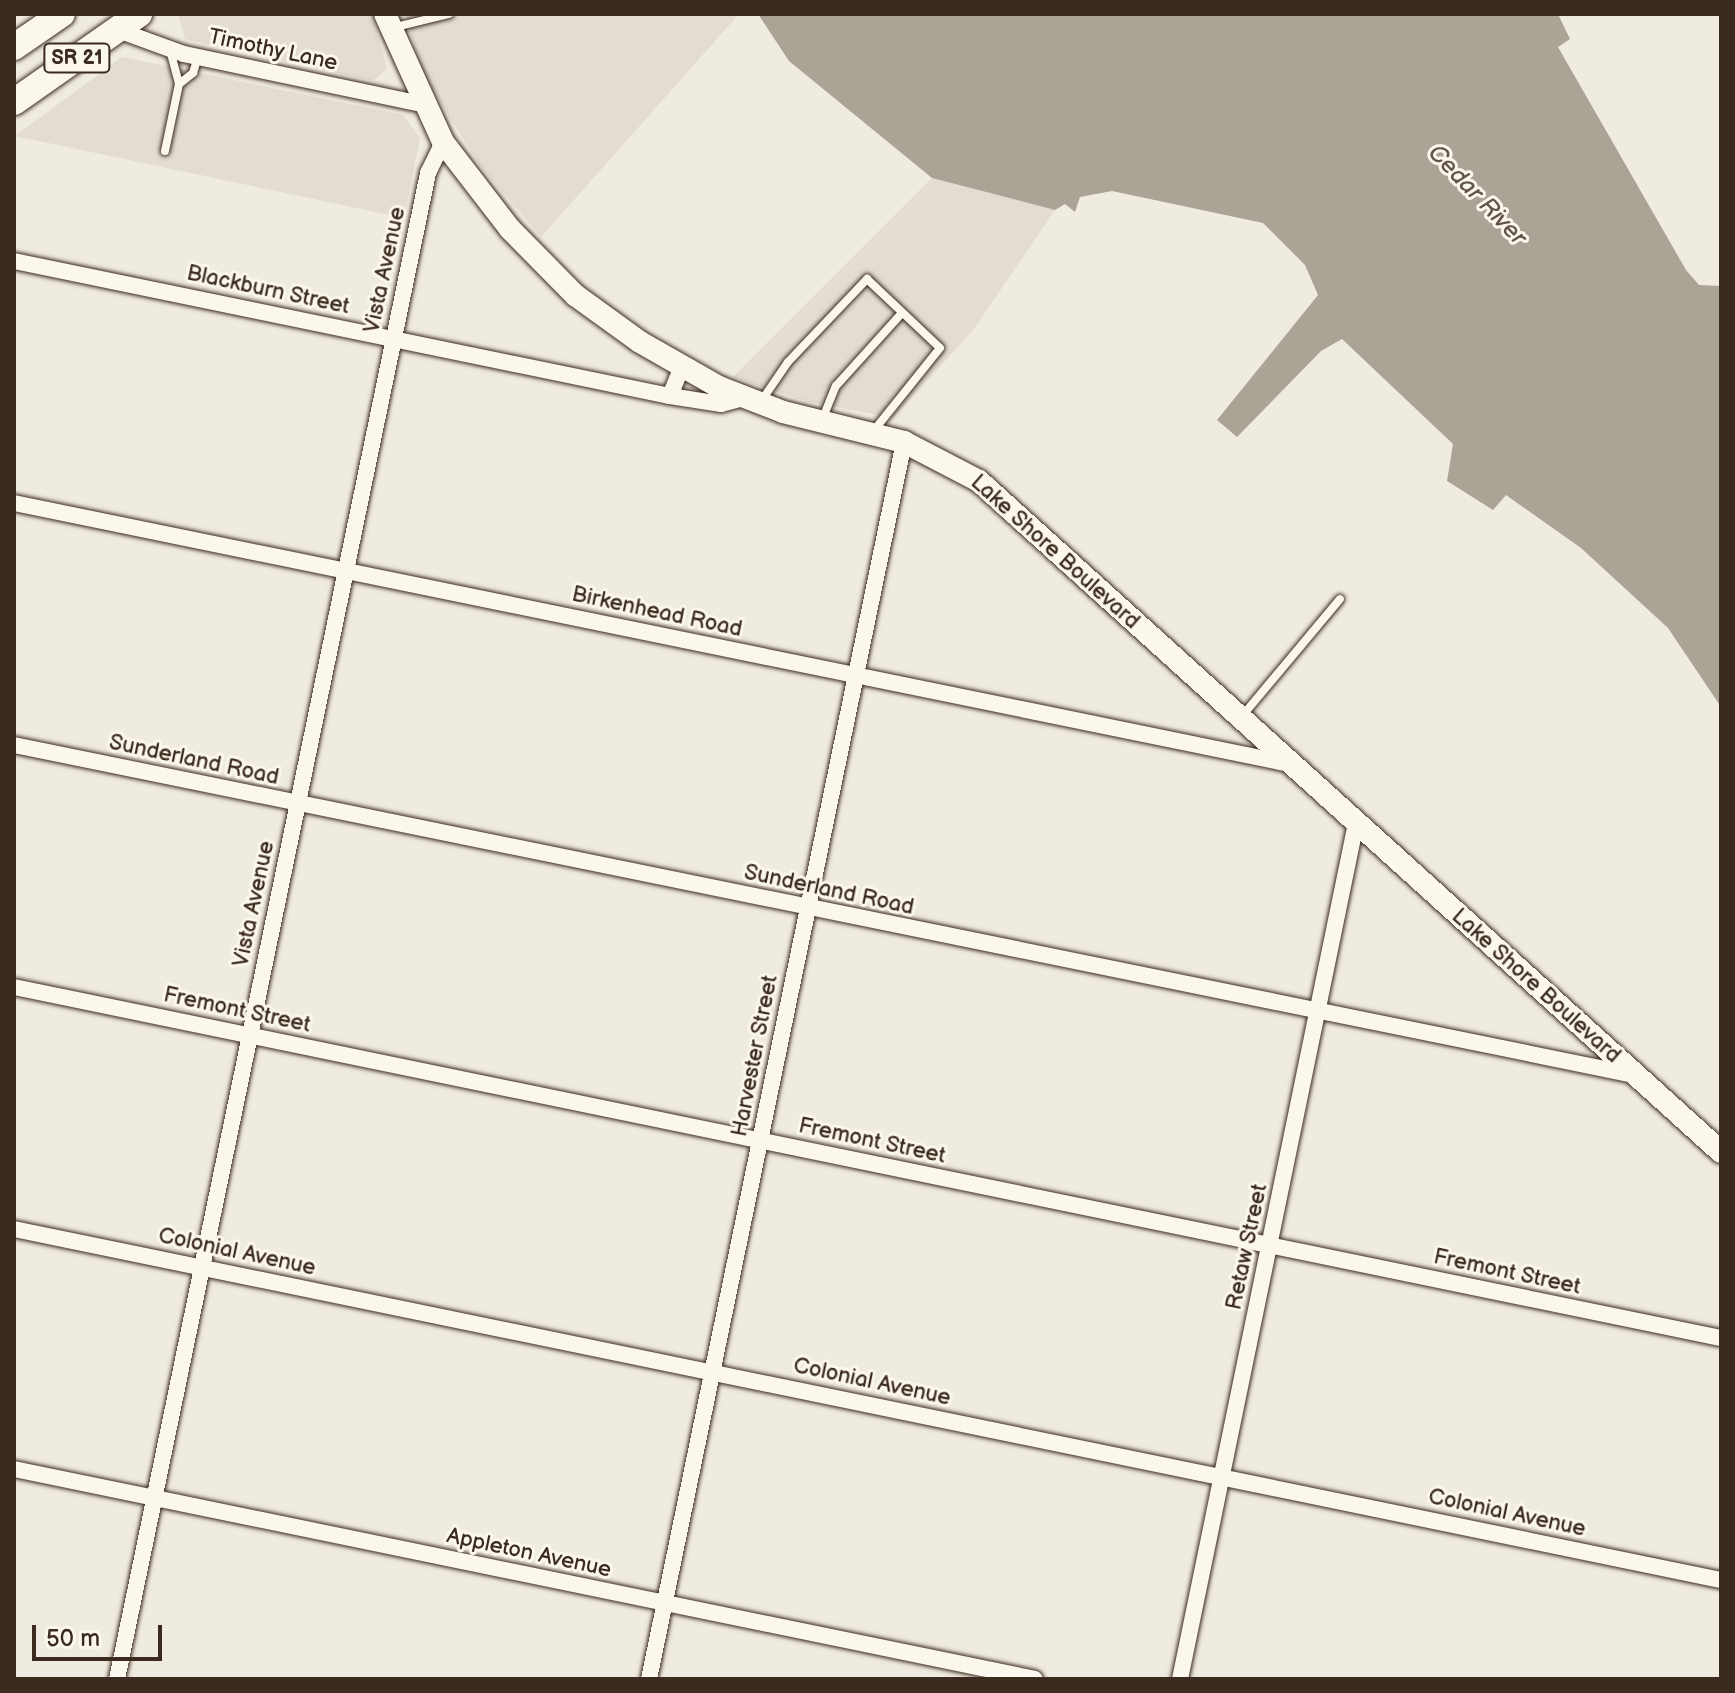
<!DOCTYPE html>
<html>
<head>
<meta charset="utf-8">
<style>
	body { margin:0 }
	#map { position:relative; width:1735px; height:1693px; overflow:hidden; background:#f0ebe0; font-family:"Balsamiq Sans",sans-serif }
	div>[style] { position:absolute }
	.built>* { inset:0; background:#e2dcd1 }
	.water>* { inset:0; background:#aca397 }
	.roads { filter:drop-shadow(0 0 2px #3b2a1e) drop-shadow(0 0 2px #3b2a1e) }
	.service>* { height:8px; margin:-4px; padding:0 4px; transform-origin:4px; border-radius:4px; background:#fbf7ec }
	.minor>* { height:16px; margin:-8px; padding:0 8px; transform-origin:8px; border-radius:8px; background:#fbf7ec }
	.tertiary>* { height:22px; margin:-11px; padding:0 11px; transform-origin:11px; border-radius:11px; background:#fbf7ec }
	.primary>* { height:26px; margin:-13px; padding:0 13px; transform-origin:13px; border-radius:13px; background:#fbf7ec }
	span { translate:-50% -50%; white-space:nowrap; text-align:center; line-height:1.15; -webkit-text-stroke:6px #fbf7ec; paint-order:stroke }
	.shield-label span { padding:2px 6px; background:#fbf7ec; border:2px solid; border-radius:6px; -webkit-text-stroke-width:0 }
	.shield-label { font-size:20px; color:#3b2a1e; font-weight:700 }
	.street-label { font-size:22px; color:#3b2a1e }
	.water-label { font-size:24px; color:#635448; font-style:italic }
	.frame { position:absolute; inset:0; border:16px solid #3b2a1e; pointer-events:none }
	.scale { position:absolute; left:32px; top:1625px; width:130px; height:36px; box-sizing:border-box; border:4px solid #3b2a1e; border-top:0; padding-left:10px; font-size:24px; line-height:28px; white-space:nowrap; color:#3b2a1e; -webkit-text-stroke:6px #fbf7ec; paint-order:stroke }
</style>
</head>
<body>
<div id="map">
	<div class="built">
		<div style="clip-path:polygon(178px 14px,372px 14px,387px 69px,373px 81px,185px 39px)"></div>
		<div style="clip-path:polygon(405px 14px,739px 14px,541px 237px,479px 164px,424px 76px)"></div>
		<div style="clip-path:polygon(122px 57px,403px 115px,420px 138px,404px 218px,15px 136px)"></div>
		<div style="clip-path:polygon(932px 178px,1055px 210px,974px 329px,893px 418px,801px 400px,733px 377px)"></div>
	</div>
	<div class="water">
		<div style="clip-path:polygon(758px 14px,1558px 14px,1570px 39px,1558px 47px,1686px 270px,1699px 285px,1721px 286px,1721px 707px,1668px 628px,1581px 548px,1506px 495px,1493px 510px,1447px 481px,1453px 444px,1342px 339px,1321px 351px,1237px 437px,1217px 420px,1318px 295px,1305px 265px,1263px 223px,1112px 191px,1080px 197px,1075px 212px,1065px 204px,1055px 210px,932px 178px,789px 61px)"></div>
	</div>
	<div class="roads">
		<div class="service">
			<div style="left:392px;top:28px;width:59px;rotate:-13.8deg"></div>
			<div style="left:170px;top:50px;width:35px;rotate:75deg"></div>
			<div style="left:179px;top:84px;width:18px;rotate:-38deg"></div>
			<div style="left:193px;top:73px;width:17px;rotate:-73deg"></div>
			<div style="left:165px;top:151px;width:68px;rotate:-78.2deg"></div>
			<div style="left:762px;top:400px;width:46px;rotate:-55.6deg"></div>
			<div style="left:788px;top:362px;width:115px;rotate:-46.4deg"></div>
			<div style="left:867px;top:279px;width:100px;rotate:43.4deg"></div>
			<div style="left:940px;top:348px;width:109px;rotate:128.7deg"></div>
			<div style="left:822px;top:420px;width:37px;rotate:-68deg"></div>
			<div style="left:836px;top:386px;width:98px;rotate:-47.9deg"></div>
			<div style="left:1243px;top:715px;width:151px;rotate:-50.1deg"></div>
		</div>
		<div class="minor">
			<div style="left:118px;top:30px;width:70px;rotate:20deg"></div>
			<div style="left:184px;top:54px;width:243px;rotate:11.9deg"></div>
			<div style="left:14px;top:261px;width:670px;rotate:11.63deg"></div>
			<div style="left:670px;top:396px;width:32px;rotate:-68deg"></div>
			<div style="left:670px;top:396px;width:52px;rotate:8.9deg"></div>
			<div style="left:721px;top:404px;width:24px;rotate:-15deg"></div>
			<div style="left:14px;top:503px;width:1302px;rotate:11.56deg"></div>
			<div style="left:14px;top:745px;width:1654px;rotate:11.51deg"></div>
			<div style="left:14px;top:987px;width:1743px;rotate:11.62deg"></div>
			<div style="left:14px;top:1229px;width:1743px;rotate:11.62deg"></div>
			<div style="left:14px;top:1469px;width:1042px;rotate:11.62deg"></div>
			<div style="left:117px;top:1679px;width:1538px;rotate:-78.33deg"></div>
			<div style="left:428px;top:173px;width:34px;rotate:-64deg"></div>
			<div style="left:649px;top:1679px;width:1263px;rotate:-78.35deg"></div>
			<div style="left:1180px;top:1679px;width:874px;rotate:-78.38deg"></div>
		</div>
		<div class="tertiary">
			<div style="left:385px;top:14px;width:141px;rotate:65.6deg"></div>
			<div style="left:443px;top:142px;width:110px;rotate:52.4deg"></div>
			<div style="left:510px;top:229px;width:93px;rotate:45.4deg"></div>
			<div style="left:575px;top:295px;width:80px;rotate:35.9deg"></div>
			<div style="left:640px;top:342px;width:91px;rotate:29.7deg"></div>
			<div style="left:719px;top:387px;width:69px;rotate:21.3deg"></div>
			<div style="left:783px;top:412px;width:125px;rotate:13.9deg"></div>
			<div style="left:904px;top:442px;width:85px;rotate:27.5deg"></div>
			<div style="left:979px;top:481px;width:1000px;rotate:42.12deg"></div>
		</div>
		<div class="primary">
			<div style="left:14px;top:47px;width:58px;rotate:-34.5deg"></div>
			<div style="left:14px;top:102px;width:153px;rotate:-35.1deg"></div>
		</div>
	</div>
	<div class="shield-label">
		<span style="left:77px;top:58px">SR 21</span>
	</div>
	<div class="street-label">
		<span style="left:273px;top:50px;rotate:12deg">Timothy Lane</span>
		<span style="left:385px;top:270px;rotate:-78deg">Vista Avenue</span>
		<span style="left:268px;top:290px;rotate:12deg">Blackburn Street</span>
		<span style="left:1055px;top:552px;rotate:42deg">Lake Shore Boulevard</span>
		<span style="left:657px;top:612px;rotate:12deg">Birkenhead Road</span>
		<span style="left:194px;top:760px;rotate:12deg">Sunderland Road</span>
		<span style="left:829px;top:890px;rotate:12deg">Sunderland Road</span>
		<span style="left:254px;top:904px;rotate:-78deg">Vista Avenue</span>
		<span style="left:1536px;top:986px;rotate:42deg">Lake Shore Boulevard</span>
		<span style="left:237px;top:1010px;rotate:12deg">Fremont Street</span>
		<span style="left:755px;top:1056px;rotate:-79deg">Harvester Street</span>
		<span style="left:872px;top:1141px;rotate:12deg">Fremont Street</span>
		<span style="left:1247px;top:1247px;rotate:-78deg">Retaw Street</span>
		<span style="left:237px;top:1252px;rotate:12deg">Colonial Avenue</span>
		<span style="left:1507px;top:1272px;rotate:12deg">Fremont Street</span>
		<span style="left:872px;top:1382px;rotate:12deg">Colonial Avenue</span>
		<span style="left:1507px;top:1513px;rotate:12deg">Colonial Avenue</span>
		<span style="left:529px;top:1553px;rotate:12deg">Appleton Avenue</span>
	</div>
	<div class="water-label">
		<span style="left:1477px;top:195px;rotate:46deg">Cedar River</span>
	</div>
	<div class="frame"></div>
	<div class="scale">50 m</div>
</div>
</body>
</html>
